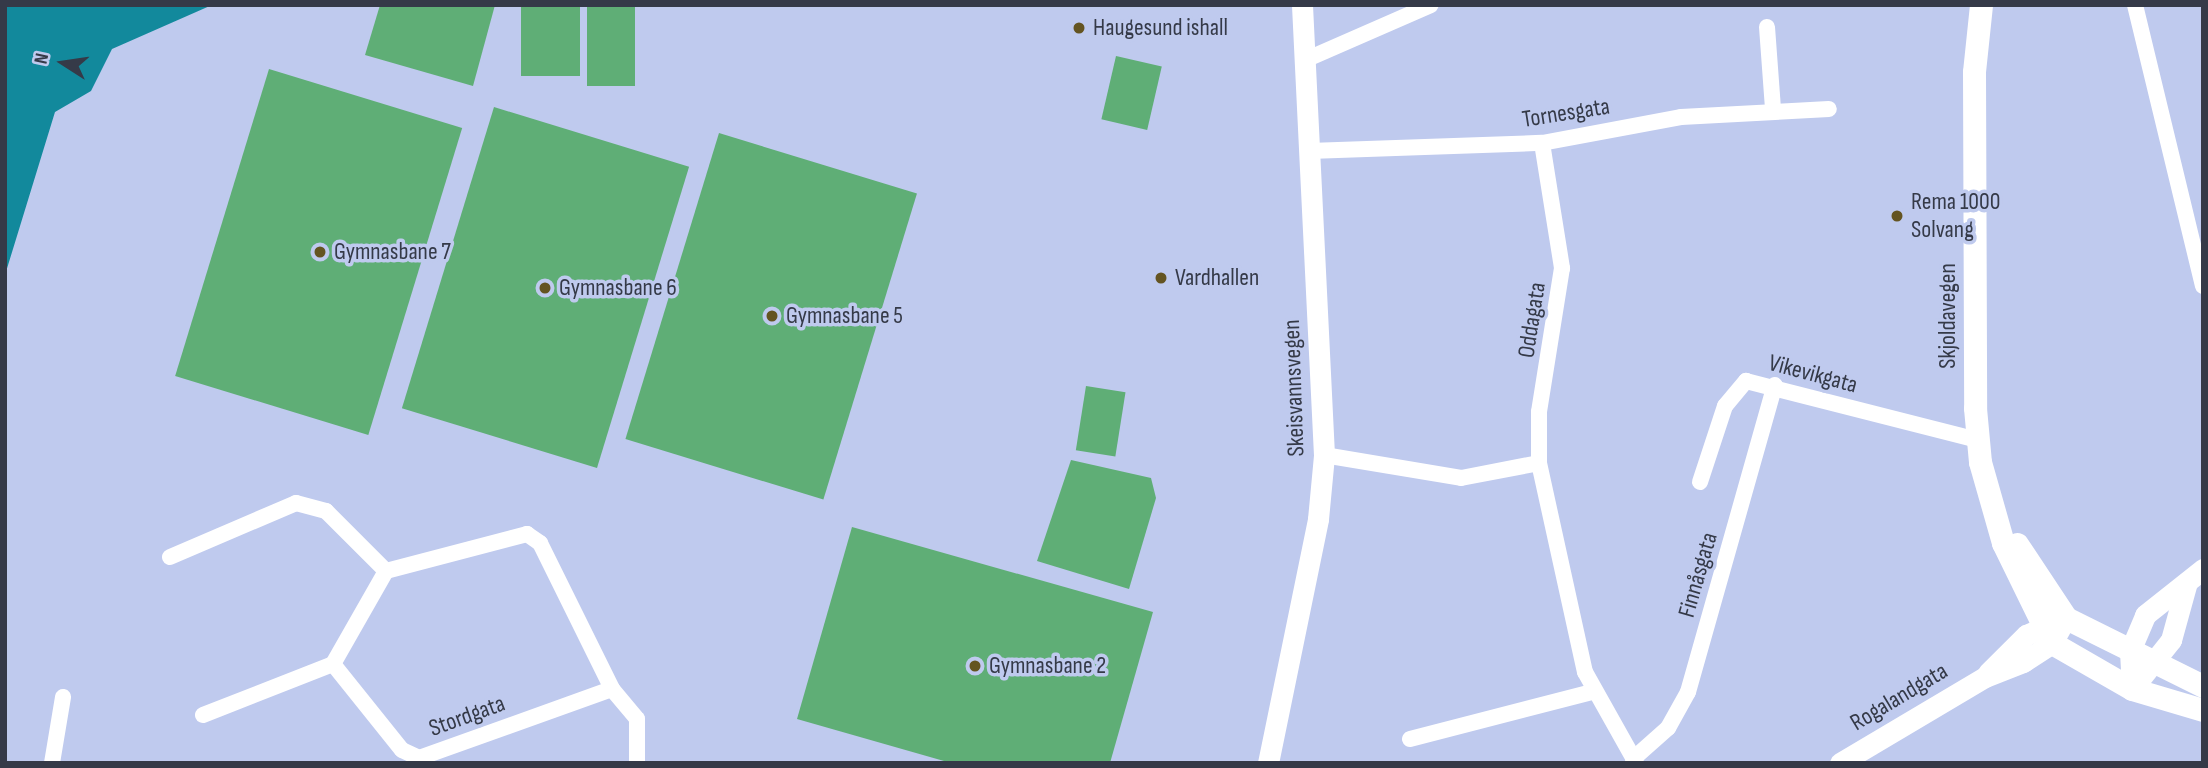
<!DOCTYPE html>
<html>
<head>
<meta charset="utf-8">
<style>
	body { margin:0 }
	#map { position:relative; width:2208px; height:768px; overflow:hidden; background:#bfcaee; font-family:"Sofia Sans Condensed",sans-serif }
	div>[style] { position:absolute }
	.green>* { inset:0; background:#5fae76; transform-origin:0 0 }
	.water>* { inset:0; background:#12899c }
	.minor>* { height:16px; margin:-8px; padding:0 8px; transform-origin:8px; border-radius:8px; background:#fff }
	.tertiary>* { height:21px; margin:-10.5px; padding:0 10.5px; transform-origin:10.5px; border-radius:10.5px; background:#fff }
	.secondary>* { height:23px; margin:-11.5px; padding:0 11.5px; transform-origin:11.5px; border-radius:11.5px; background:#fff }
	.dots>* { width:19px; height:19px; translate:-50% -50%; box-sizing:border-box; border:4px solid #bfcaee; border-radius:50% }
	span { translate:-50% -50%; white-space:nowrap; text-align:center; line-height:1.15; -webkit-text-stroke:7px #bfcaee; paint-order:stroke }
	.poi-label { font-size:24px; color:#353a48 }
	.left { translate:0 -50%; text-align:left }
	.street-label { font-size:24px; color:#353a48 }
	.frame { position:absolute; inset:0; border:7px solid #353a48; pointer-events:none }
	.north { position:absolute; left:28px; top:28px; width:70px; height:70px; -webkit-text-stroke:5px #bfcaee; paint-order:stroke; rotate:282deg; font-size:19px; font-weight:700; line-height:28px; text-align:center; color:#353a48 }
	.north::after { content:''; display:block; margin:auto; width:24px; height:32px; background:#353a48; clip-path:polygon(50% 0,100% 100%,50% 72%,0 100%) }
</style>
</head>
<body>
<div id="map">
	<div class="green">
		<div style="clip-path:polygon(380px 5px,495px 5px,473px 86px,365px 55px)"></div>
		<div style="left:521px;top:5px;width:59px;height:71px"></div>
		<div style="left:587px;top:5px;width:48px;height:81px"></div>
		<div style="left:1116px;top:56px;width:47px;height:65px;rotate:13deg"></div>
		<div style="left:269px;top:69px;width:202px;height:321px;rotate:17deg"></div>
		<div style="left:494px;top:107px;width:204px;height:315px;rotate:17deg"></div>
		<div style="left:719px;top:133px;width:207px;height:320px;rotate:17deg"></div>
		<div style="left:1086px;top:386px;width:40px;height:65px;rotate:9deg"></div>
		<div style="clip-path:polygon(1071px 460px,1151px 478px,1156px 498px,1129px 589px,1037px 561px)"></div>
		<div style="clip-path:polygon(852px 527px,1153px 612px,1110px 763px,951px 763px,797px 719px)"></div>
	</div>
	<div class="water">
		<div style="clip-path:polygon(5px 5px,212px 5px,112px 49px,91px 91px,55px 112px,5px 275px)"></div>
	</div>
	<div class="minor">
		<div style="left:2135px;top:5px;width:289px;rotate:76.4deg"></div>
		<div style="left:1767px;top:27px;width:82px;rotate:85.8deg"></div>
		<div style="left:1305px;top:60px;width:137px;rotate:-23.6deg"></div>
		<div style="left:1542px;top:143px;width:127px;rotate:80.9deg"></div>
		<div style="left:1562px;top:268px;width:146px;rotate:99.1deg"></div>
		<div style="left:1539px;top:412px;width:51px;rotate:90deg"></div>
		<div style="left:1539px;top:463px;width:214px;rotate:77.6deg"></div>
		<div style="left:1585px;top:672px;width:104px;rotate:60.7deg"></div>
		<div style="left:1309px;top:151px;width:233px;rotate:-2deg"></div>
		<div style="left:1542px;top:143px;width:141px;rotate:-10.6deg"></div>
		<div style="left:1681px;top:117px;width:148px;rotate:-3.1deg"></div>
		<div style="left:1324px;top:455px;width:139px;rotate:9.5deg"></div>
		<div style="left:1461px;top:478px;width:79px;rotate:-10.9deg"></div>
		<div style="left:1700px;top:482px;width:80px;rotate:-71.8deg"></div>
		<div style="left:1725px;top:406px;width:33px;rotate:-50deg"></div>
		<div style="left:1746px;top:381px;width:238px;rotate:14.3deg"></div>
		<div style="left:170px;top:557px;width:137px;rotate:-23.2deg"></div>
		<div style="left:296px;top:503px;width:31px;rotate:15deg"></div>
		<div style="left:326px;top:511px;width:85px;rotate:45deg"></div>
		<div style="left:386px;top:571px;width:146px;rotate:-14.7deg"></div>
		<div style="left:527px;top:534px;width:16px;rotate:35deg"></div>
		<div style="left:540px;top:543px;width:163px;rotate:63.7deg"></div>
		<div style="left:612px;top:689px;width:39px;rotate:50deg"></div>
		<div style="left:637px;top:719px;width:44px;rotate:90deg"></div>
		<div style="left:333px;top:664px;width:110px;rotate:51.3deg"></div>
		<div style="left:402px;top:750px;width:19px;rotate:25deg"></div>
		<div style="left:419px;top:758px;width:205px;rotate:-19.7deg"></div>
		<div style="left:203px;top:715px;width:140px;rotate:-21.4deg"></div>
		<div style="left:333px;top:664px;width:107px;rotate:-60.3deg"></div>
		<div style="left:1410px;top:739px;width:188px;rotate:-14.5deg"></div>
		<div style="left:1633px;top:759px;width:47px;rotate:-41.5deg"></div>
		<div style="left:1668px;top:728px;width:41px;rotate:-60.9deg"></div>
		<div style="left:1688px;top:692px;width:319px;rotate:-74.2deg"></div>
		<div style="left:52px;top:763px;width:67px;rotate:-80.5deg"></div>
	</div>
	<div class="tertiary">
		<div style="left:1988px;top:673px;width:54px;rotate:-45deg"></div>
		<div style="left:2026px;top:635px;width:36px;rotate:-24deg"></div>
		<div style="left:2132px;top:689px;width:38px;rotate:-93deg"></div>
		<div style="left:2130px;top:651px;width:39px;rotate:-67deg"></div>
		<div style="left:2145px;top:615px;width:74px;rotate:-38.4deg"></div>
		<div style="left:2132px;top:689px;width:63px;rotate:-51.5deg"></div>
		<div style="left:2171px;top:640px;width:60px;rotate:-74.6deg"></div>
		<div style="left:1268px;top:763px;width:249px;rotate:-78.4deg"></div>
		<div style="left:1318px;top:519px;width:64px;rotate:-84.6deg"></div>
		<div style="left:1324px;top:455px;width:451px;rotate:-92.8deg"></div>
		<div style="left:1840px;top:763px;width:169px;rotate:-30.7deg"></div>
		<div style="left:1985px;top:677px;width:41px;rotate:-21.5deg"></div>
		<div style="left:2023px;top:662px;width:35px;rotate:-33deg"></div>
		<div style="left:2052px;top:643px;width:29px;rotate:-61deg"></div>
	</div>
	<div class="secondary">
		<div style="left:1981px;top:5px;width:67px;rotate:96deg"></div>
		<div style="left:1974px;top:72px;width:336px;rotate:89.8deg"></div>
		<div style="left:1975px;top:408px;width:54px;rotate:84.7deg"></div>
		<div style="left:1980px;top:462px;width:84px;rotate:74.1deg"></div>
		<div style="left:2003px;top:543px;width:111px;rotate:63.9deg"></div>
		<div style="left:2052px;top:643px;width:92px;rotate:29.9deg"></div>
		<div style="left:2132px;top:689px;width:74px;rotate:16.5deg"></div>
		<div style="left:2017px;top:544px;width:89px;rotate:56.5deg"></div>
		<div style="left:2066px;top:618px;width:153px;rotate:26.4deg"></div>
	</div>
	<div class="dots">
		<div style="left:1079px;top:28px;background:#645421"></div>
		<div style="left:1897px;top:216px;background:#645421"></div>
		<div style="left:320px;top:252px;background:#645421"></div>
		<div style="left:1161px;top:278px;background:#645421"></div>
		<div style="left:545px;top:288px;background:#645421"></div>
		<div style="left:772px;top:316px;background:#645421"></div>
		<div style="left:975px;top:666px;background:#645421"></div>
	</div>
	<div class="poi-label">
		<span class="left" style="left:1093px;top:28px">Haugesund ishall</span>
		<span class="left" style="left:1911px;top:216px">Rema 1000<br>Solvang</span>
		<span class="left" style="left:334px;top:252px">Gymnasbane 7</span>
		<span class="left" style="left:1175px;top:278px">Vardhallen</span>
		<span class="left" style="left:559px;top:288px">Gymnasbane 6</span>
		<span class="left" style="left:786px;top:316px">Gymnasbane 5</span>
		<span class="left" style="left:989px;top:666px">Gymnasbane 2</span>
	</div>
	<div class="street-label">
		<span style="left:1566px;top:113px;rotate:-9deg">Tornesgata</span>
		<span style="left:1948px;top:316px;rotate:-90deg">Skjoldavegen</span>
		<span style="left:1532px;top:320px;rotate:-81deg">Oddagata</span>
		<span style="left:1813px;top:374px;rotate:15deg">Vikevikgata</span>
		<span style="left:1294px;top:388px;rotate:-92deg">Skeisvannsvegen</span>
		<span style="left:1698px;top:575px;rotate:-74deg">Finnåsgata</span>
		<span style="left:1899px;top:697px;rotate:-31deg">Rogalandgata</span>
		<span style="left:467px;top:716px;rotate:-20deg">Stordgata</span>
	</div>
	<div class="frame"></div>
	<div class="north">N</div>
</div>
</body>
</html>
